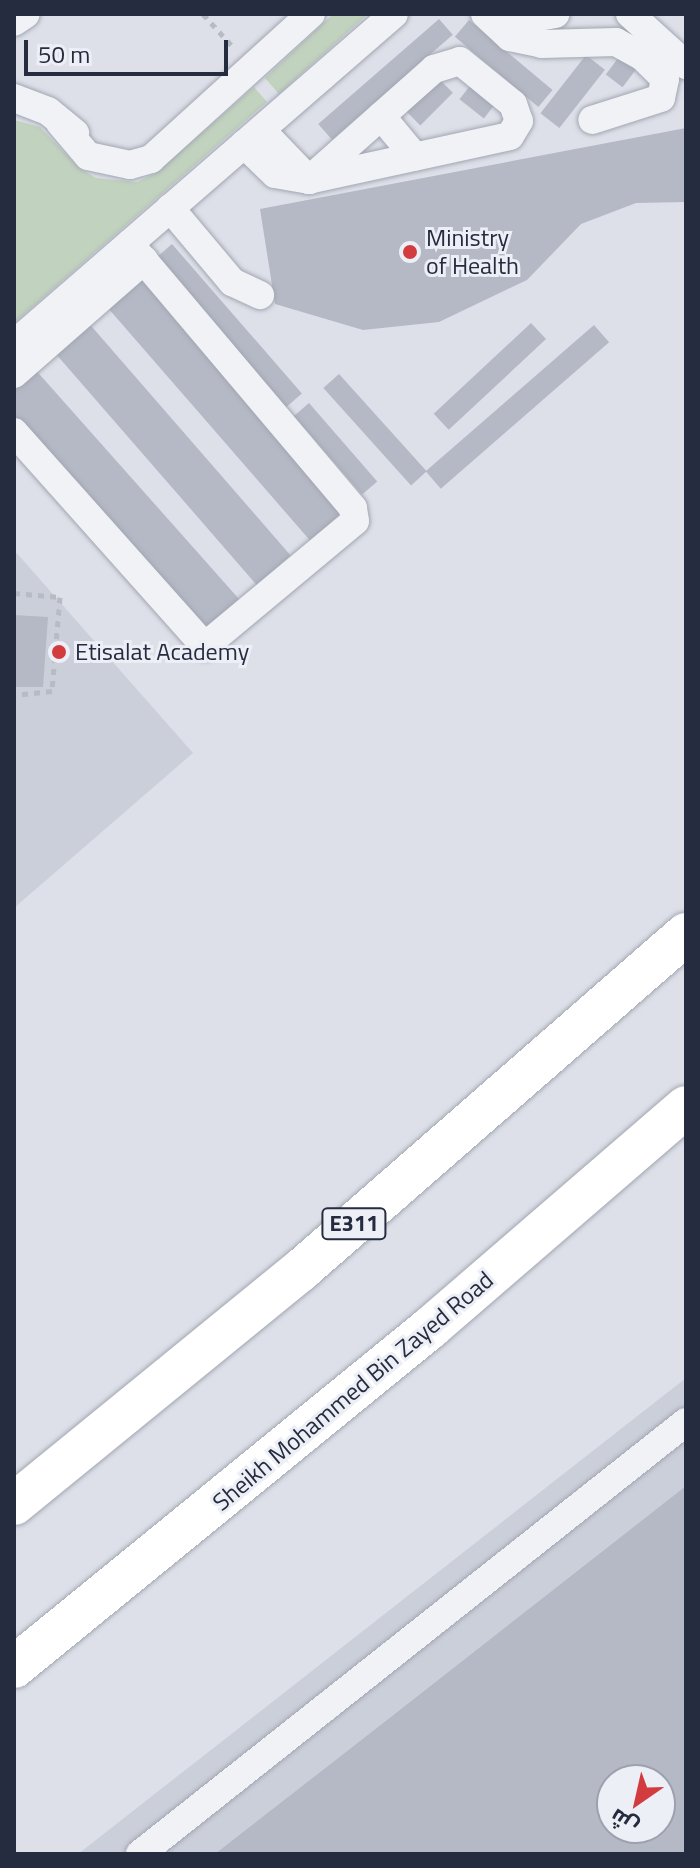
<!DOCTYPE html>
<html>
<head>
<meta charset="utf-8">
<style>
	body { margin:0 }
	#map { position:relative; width:700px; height:1868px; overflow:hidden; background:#dde0e8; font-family:"Titillium Web",Cairo,sans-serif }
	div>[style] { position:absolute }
	.built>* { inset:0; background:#cbcfda }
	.green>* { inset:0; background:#c1d2be }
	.building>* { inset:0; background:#b5b9c5; transform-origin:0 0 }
	.path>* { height:5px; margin-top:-2.5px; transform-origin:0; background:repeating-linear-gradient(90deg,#b7bbc3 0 6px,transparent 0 12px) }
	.roads { filter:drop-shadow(0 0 2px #a2a6b2) drop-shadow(0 0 2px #a2a6b2) }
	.minor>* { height:28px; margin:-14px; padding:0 14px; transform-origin:14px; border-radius:14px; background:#f0f2f6 }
	.highway>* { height:42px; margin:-21px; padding:0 21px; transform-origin:21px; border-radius:21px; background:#fff }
	.dots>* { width:22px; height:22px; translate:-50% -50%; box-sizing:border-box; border:4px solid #edeff6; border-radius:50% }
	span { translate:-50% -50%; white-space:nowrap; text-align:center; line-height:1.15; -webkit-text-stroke:6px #edeff6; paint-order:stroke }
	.shield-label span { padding:2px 6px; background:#edeff6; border:2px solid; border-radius:6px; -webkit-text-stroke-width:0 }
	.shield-label { font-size:22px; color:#262c3f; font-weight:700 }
	.poi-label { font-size:24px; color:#262c3f }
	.left { translate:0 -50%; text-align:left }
	.street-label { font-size:24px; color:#262c3f }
	.frame { position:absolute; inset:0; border:16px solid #262c3f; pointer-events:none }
	.north { position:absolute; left:596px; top:1764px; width:80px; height:80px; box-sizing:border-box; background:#edeff6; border:2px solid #9da1ad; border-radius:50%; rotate:214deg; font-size:22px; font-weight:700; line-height:32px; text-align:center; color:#262c3f }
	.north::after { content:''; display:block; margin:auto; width:28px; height:36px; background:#d33c3f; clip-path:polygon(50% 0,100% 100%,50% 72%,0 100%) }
	.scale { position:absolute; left:24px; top:40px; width:204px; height:36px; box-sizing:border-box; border:4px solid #262c3f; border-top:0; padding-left:10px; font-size:24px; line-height:28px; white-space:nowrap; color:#262c3f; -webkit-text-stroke:6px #edeff6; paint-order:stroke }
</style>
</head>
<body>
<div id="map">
	<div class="built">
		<div style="clip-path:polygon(14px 550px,193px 753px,14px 908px)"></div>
		<div style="clip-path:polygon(evenodd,686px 1378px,686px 1854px,78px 1854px,686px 1378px,612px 1780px,660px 1780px,660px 1828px,612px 1828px,612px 1780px)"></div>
	</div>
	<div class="green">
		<div style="clip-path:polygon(333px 14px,368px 14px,279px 94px,265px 78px)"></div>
		<div style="clip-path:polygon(254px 87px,267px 102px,14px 323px,14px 120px,40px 127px,79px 168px,96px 178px,137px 182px,156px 173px)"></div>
	</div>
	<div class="building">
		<div style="left:439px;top:19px;width:21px;height:160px;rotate:49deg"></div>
		<div style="left:469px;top:20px;width:109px;height:22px;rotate:40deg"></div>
		<div style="left:586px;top:55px;width:24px;height:74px;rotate:38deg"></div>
		<div style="left:619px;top:57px;width:21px;height:22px;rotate:37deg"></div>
		<div style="left:438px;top:78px;width:21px;height:46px;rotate:45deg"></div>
		<div style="left:473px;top:82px;width:31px;height:22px;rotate:38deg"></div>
		<div style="clip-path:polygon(686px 128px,686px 202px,636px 203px,581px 224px,527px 280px,439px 322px,363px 330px,275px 304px,260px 209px)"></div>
		<div style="left:172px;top:244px;width:198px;height:21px;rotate:49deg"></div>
		<div style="left:138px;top:274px;width:314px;height:45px;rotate:49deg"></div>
		<div style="left:86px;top:320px;width:312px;height:45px;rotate:49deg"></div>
		<div style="left:531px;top:323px;width:22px;height:133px;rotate:47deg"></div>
		<div style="left:594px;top:325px;width:23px;height:223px;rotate:49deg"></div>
		<div style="clip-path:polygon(33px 367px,239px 599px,205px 630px,14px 415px,14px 384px)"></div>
		<div style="left:339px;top:374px;width:131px;height:21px;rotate:48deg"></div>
		<div style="left:309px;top:403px;width:104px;height:20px;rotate:49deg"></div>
		<div style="clip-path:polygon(14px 615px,48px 617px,43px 687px,14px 687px)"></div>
		<div style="clip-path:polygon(evenodd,686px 1486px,686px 1854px,215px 1854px,405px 1706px,686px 1486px,612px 1780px,660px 1780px,660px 1828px,612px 1828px,612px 1780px)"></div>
	</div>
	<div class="path">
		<div style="left:203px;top:14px;width:47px;rotate:47.6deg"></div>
		<div style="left:14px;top:593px;width:46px;rotate:5deg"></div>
		<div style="left:60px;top:597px;width:94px;rotate:94.9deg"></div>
		<div style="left:52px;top:691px;width:38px;rotate:174deg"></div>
	</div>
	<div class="roads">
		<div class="minor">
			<div style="left:485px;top:14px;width:34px;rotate:43deg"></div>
			<div style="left:510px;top:37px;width:33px;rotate:12deg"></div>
			<div style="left:542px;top:44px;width:74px;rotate:-1.5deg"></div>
			<div style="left:616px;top:42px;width:31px;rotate:29deg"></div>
			<div style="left:643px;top:57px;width:31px;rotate:45deg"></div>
			<div style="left:665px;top:79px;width:19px;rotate:102deg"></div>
			<div style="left:661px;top:98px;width:72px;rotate:162.3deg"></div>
			<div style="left:630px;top:14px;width:76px;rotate:42.3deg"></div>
			<div style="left:521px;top:20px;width:35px;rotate:-10deg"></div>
			<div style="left:14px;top:22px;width:14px;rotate:-34deg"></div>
			<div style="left:460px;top:61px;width:68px;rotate:39.1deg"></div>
			<div style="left:513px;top:104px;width:18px;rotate:71deg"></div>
			<div style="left:519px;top:121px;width:17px;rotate:121deg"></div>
			<div style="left:510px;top:136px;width:206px;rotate:167.7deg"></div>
			<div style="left:309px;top:180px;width:167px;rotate:-41.6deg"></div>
			<div style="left:434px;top:69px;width:27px;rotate:-17deg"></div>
			<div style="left:14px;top:98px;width:36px;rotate:21deg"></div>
			<div style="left:48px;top:111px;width:35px;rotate:39deg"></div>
			<div style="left:381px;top:116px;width:53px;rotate:50.3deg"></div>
			<div style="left:60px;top:123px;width:43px;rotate:49.7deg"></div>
			<div style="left:88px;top:156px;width:43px;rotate:12.1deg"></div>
			<div style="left:130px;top:165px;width:22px;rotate:-16deg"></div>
			<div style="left:151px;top:159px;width:216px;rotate:-42.2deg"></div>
			<div style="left:261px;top:130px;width:69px;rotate:46.2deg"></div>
			<div style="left:244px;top:144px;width:43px;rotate:44.1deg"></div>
			<div style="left:275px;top:174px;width:35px;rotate:10deg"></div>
			<div style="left:170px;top:208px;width:97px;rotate:50deg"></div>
			<div style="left:232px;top:282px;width:31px;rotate:25deg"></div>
			<div style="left:14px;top:344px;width:503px;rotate:-40.97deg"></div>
			<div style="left:14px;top:374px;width:173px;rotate:-41.2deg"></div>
			<div style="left:14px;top:432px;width:287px;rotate:48.3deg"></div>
			<div style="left:205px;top:646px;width:195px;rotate:-39.8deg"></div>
			<div style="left:355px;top:521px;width:13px;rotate:-99deg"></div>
			<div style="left:353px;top:508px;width:346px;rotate:-130.2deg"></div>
			<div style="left:140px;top:1854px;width:696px;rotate:-38.35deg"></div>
		</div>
		<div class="highway">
			<div style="left:14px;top:1504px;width:370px;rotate:-39.2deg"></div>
			<div style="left:301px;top:1270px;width:511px;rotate:-41.11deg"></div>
			<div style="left:14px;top:1667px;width:537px;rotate:-39.18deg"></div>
			<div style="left:430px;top:1328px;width:338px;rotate:-40.8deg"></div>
		</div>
	</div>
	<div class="dots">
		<div style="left:410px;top:252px;background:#d33c3f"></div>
		<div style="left:59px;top:652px;background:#d33c3f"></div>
	</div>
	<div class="shield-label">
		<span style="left:354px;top:1224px">E311</span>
	</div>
	<div class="poi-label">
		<span class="left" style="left:426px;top:252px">Ministry<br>of Health</span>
		<span class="left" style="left:75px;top:652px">Etisalat Academy</span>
	</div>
	<div class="street-label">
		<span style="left:353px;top:1391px;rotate:-40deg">Sheikh Mohammed Bin Zayed Road</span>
	</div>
	<div class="frame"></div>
	<div class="north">ش</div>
	<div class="scale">50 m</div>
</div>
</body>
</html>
